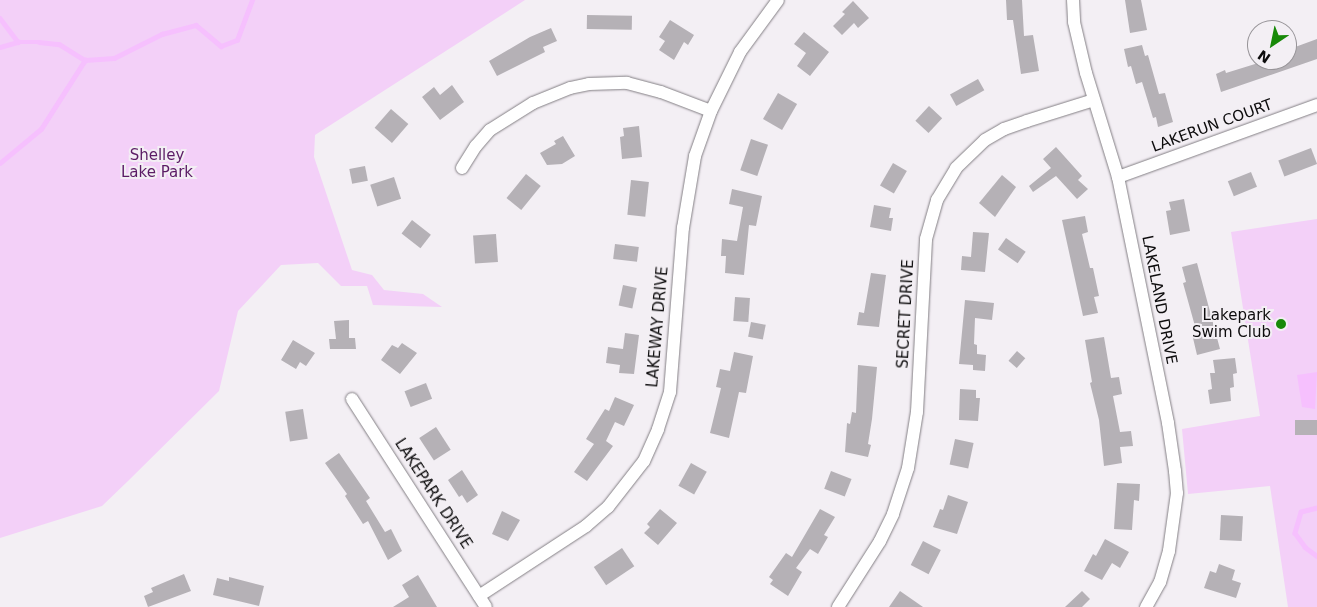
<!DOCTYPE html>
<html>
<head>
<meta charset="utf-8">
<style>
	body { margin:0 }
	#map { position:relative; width:1317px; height:607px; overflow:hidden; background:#f3eff4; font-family:"DejaVu Sans",sans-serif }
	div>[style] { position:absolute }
	.green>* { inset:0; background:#f3d0f8 }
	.water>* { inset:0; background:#f6c0fe }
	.stream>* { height:4.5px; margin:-2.25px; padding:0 2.25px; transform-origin:2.25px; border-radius:2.25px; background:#f6c0fe }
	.building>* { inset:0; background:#b5b1b6; transform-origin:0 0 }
	.roads { filter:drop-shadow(0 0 1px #837f84) drop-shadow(0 0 1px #837f84) }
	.street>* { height:12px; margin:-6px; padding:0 6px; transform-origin:6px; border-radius:6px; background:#fff }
	.dots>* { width:14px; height:14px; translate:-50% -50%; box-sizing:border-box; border:2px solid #f3eff4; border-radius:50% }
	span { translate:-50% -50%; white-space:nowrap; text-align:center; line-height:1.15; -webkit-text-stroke:4px #f3eff4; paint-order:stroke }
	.street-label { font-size:15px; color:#0d0c0d }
	.park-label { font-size:15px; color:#5b1c65 }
	.poi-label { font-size:15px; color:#0d0c0d }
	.right { translate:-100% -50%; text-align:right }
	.north { position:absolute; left:1247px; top:20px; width:50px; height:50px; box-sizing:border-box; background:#f3eff4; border:1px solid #979498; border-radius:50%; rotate:214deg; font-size:14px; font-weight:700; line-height:20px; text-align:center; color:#0d0c0d }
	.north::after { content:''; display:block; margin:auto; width:18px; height:22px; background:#178908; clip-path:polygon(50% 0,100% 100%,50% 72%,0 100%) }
</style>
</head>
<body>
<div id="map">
	<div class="green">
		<div style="clip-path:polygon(0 0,525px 0,315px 135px,314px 157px,352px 270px,372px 275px,384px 290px,423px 294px,442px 307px,373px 305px,367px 286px,341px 286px,318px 263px,281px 265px,238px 311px,219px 391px,128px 481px,102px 506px,0 538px)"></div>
		<div style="clip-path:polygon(1317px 219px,1317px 607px,1288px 607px,1270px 486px,1188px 494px,1182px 429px,1260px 416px,1231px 232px)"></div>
	</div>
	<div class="water">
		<div style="clip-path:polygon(1317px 372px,1315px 409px,1302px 407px,1297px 375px)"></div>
	</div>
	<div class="stream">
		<div style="left:0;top:18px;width:30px;rotate:53deg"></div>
		<div style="left:0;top:47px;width:19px;rotate:-16deg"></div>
		<div style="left:18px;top:42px;width:21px"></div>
		<div style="left:39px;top:42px;width:20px;rotate:6deg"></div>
		<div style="left:59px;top:44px;width:31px;rotate:32deg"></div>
		<div style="left:85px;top:60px;width:29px;rotate:-4deg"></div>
		<div style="left:114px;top:58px;width:54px;rotate:-26.6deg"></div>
		<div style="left:162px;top:34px;width:35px;rotate:-15deg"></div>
		<div style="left:196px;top:25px;width:33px;rotate:40deg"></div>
		<div style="left:221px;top:46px;width:17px;rotate:-21deg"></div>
		<div style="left:237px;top:40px;width:43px;rotate:-69.4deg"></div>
		<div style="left:0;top:163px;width:53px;rotate:-39.7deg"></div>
		<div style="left:41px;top:129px;width:82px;rotate:-57.5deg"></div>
		<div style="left:1317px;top:508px;width:16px;rotate:166deg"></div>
		<div style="left:1301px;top:512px;width:22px;rotate:106deg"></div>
		<div style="left:1295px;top:533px;width:17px;rotate:54deg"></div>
		<div style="left:1305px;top:547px;width:15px;rotate:37deg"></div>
	</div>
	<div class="building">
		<div style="clip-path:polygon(1006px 0,1022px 0,1024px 36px,1033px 35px,1039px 71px,1021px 74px,1013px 20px,1007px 20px)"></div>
		<div style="clip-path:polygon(1125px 0,1141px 0,1147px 30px,1130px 33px)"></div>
		<div style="clip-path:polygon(853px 1px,869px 18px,858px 28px,854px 23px,842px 35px,833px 26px,845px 14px,842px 12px)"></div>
		<div style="left:587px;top:15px;width:45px;height:14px;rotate:1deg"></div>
		<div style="clip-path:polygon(670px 20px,694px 35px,688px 45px,684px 42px,674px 60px,659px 50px,665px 41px,659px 37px)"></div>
		<div style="clip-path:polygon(551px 28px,557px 41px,543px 47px,545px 52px,497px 76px,489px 61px,530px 37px)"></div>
		<div style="clip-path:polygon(804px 32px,829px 52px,810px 76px,797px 66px,806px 53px,794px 44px)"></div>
		<div style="clip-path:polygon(1317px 39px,1317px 59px,1221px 92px,1216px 74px,1225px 70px,1226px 73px,1268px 60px,1287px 60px,1287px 50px)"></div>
		<div style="clip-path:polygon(1142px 45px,1145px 56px,1148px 55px,1159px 94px,1165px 93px,1173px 122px,1158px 127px,1156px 117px,1153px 118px,1142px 82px,1136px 84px,1131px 66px,1128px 67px,1124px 49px)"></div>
		<div style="left:978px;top:79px;width:13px;height:32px;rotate:61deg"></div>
		<div style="clip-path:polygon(452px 85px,464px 102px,440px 120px,422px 97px,434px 87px,440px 95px)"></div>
		<div style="left:778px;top:93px;width:22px;height:30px;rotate:30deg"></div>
		<div style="left:929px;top:106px;width:18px;height:20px;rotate:43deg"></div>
		<div style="left:391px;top:109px;width:23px;height:25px;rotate:41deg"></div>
		<div style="clip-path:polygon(639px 126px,642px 157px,622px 159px,620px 137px,624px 136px,623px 128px)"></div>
		<div style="clip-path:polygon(563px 136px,575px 156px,562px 164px,547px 165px,540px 153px,556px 144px,554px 141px)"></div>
		<div style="left:751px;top:139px;width:18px;height:33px;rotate:19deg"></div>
		<div style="clip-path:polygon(1056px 147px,1082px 176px,1078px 180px,1088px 189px,1077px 199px,1056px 176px,1033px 192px,1029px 186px,1051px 168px,1043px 159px)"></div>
		<div style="left:1311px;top:148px;width:17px;height:35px;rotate:69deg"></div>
		<div style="left:893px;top:163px;width:16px;height:26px;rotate:30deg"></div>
		<div style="left:365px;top:166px;width:15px;height:16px;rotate:79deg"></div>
		<div style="left:1251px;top:172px;width:16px;height:25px;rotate:68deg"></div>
		<div style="left:526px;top:174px;width:19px;height:31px;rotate:39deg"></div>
		<div style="clip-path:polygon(1002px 175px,1016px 187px,995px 217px,979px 203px)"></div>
		<div style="left:394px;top:177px;width:23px;height:25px;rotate:72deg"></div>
		<div style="left:631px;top:180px;width:18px;height:35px;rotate:6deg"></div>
		<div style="clip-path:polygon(732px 189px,762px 196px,756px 226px,749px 225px,744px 275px,725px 273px,726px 256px,721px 256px,722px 239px,737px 241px,743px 207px,729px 204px)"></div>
		<div style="clip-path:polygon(1184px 199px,1190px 231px,1170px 235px,1166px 211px,1171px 210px,1169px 202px)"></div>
		<div style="clip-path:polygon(874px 205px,891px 208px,889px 218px,893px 218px,891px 231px,870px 227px)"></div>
		<div style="clip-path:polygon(1085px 216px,1088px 232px,1082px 234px,1090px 268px,1093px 268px,1099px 296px,1094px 297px,1098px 313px,1083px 316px,1062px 220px)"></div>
		<div style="left:412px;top:220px;width:24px;height:17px;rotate:38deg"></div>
		<div style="clip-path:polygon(973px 232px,989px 233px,985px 272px,961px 270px,962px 256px,971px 257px)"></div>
		<div style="left:496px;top:234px;width:28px;height:23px;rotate:86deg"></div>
		<div style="left:1006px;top:238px;width:24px;height:14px;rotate:35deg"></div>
		<div style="left:615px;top:244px;width:24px;height:15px;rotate:7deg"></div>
		<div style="clip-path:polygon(1197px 263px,1220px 349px,1197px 355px,1193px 338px,1198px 337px,1183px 283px,1186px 282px,1182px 267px)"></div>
		<div style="clip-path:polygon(871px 273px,886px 275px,879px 327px,857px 325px,859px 312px,864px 313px)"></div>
		<div style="left:623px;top:285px;width:14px;height:21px;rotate:12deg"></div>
		<div style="left:735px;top:297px;width:15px;height:24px;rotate:4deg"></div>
		<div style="clip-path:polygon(965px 300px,994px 303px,992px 320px,975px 318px,974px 344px,977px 345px,977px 354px,986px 355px,985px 371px,973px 370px,973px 365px,959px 364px)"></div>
		<div style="clip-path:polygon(349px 320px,349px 338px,355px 338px,356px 349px,330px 349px,329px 339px,336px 339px,334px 321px)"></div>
		<div style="left:751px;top:322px;width:15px;height:15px;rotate:11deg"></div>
		<div style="clip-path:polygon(625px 333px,639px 335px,634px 374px,619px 373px,620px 365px,606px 363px,608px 347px,623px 349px)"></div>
		<div style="clip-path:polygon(1104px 337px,1111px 378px,1119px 377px,1122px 394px,1113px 396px,1120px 432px,1131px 431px,1133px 446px,1120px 447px,1122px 463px,1104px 466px,1099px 420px,1090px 383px,1092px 382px,1085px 340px)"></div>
		<div style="clip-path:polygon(293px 340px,315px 353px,306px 366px,300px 362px,296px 369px,281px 360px)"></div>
		<div style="clip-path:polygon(402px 343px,417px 353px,400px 374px,381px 360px,392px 345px,398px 348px)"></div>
		<div style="left:1017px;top:351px;width:11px;height:13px;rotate:41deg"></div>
		<div style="clip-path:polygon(734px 352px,753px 356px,746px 393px,739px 392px,729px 438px,710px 433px,721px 388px,716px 387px,720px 369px,730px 371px)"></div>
		<div style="clip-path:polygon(1235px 358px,1237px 373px,1233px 374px,1234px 387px,1230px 388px,1231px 401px,1210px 404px,1208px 390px,1212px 389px,1210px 373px,1215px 373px,1213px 360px)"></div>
		<div style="clip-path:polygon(858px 365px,877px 367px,872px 419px,868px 444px,871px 445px,868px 457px,845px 452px,847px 423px,850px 424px,852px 412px,856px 413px)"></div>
		<div style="left:426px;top:383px;width:17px;height:23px;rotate:69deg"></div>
		<div style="clip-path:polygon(960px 389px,976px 390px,976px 398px,980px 398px,978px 421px,959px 420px)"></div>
		<div style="clip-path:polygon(615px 397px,634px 405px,624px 426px,615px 422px,606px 441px,613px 446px,587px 481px,574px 472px,594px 444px,586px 439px,605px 409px,609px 411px)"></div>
		<div style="left:303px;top:409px;width:30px;height:18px;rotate:81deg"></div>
		<div style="left:1317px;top:420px;width:15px;height:22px;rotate:90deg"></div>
		<div style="left:436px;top:427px;width:27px;height:20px;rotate:57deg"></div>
		<div style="left:955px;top:439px;width:19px;height:26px;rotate:12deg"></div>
		<div style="clip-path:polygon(339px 453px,370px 498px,366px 501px,385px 532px,391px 529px,402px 551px,388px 560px,368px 521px,363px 524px,345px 496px,347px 494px,325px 463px)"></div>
		<div style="left:691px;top:463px;width:18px;height:26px;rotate:29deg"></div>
		<div style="clip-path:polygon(462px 470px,478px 495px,467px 503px,462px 495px,459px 497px,448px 480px)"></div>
		<div style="left:831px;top:471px;width:22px;height:19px;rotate:21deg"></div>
		<div style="clip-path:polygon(1117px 483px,1140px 484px,1139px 501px,1134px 500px,1132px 530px,1114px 529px)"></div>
		<div style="clip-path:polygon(948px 495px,968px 502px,957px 534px,933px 527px,940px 509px,943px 510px)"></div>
		<div style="clip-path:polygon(660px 509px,677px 523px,658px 545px,644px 533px,650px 527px,647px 524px)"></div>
		<div style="clip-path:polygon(820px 509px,835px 517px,824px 535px,828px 537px,818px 554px,810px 549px,796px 568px,802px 572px,788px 596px,770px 584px,773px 580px,769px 577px,786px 553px,792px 557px)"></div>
		<div style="clip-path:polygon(502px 511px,520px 520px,508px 541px,492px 534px)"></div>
		<div style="left:1221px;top:515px;width:22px;height:25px;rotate:3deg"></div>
		<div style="clip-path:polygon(1105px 539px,1129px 552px,1120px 568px,1112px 563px,1102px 580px,1084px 571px,1093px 554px,1096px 556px)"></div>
		<div style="left:923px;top:541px;width:20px;height:27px;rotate:27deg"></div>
		<div style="left:622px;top:548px;width:22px;height:34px;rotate:56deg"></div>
		<div style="clip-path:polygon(1219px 564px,1235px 570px,1232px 580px,1241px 583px,1236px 598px,1204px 588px,1210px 571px,1216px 573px)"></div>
		<div style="clip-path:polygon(184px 574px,191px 591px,148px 607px,144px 596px,153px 592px,151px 588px)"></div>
		<div style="clip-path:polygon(418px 575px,437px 607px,393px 607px,409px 597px,402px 585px)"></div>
		<div style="clip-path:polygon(229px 577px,264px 586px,259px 606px,213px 595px,217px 578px,229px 581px)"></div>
		<div style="clip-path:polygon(900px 591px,923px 607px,889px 607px)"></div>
		<div style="clip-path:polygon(1082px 591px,1090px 599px,1082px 607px,1065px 607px)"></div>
	</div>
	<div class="roads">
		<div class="street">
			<div style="left:1073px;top:0;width:22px;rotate:87deg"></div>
			<div style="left:1074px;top:22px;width:52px;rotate:76.8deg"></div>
			<div style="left:1086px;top:73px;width:109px;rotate:72.9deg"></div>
			<div style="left:1118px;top:177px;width:251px;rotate:78.5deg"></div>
			<div style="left:1168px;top:423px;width:49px;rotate:81.7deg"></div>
			<div style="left:1175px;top:471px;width:22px;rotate:85deg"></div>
			<div style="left:1177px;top:493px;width:59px;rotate:97.9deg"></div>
			<div style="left:1169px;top:551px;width:32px;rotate:106deg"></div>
			<div style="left:1160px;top:582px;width:29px;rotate:119deg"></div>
			<div style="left:462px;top:168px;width:26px;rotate:-58deg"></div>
			<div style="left:476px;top:146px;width:21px;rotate:-49deg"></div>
			<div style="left:490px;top:130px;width:51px;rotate:-32.1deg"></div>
			<div style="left:533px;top:103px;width:40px;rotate:-22deg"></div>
			<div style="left:570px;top:88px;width:19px;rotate:-12deg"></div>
			<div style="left:589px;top:84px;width:38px;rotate:-2deg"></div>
			<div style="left:627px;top:83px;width:35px;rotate:15deg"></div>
			<div style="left:661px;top:92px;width:53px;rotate:20.8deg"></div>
			<div style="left:1118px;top:177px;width:212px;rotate:-19.9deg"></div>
			<div style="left:352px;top:399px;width:247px;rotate:57.2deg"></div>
			<div style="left:479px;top:596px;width:128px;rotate:-33.2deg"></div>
			<div style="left:586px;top:526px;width:29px;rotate:-41deg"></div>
			<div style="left:608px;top:507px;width:58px;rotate:-52deg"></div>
			<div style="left:644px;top:461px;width:35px;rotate:-66deg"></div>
			<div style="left:658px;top:429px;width:39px;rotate:-72deg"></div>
			<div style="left:670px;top:392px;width:165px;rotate:-85.5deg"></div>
			<div style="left:683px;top:228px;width:73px;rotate:-80.5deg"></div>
			<div style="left:695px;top:156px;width:48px;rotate:-70.4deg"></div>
			<div style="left:711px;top:111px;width:66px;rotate:-63.8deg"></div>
			<div style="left:740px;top:52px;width:64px;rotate:-53.8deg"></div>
			<div style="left:838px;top:607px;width:78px;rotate:-57.5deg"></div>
			<div style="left:880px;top:541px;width:30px;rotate:-64deg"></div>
			<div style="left:893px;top:514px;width:48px;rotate:-71.9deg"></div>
			<div style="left:908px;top:468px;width:57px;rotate:-80.9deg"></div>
			<div style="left:917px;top:412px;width:173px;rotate:-87deg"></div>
			<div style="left:926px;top:239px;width:41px;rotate:-74.2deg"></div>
			<div style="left:937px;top:200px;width:37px;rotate:-59deg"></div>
			<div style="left:956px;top:168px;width:40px;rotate:-44deg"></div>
			<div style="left:985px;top:140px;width:22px;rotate:-30deg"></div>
			<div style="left:1004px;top:129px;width:24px;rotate:-19deg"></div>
			<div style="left:1027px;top:121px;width:70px;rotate:-17.4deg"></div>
		</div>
	</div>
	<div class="dots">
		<div style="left:1281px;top:324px;background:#178908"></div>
	</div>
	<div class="street-label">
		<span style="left:1212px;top:126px;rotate:-20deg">LAKERUN COURT</span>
		<span style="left:1159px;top:300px;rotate:79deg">LAKELAND DRIVE</span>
		<span style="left:906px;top:314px;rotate:-87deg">SECRET DRIVE</span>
		<span style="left:658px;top:327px;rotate:-85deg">LAKEWAY DRIVE</span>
		<span style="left:433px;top:494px;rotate:57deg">LAKEPARK DRIVE</span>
	</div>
	<div class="park-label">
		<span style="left:157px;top:164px">Shelley<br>Lake Park</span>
	</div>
	<div class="poi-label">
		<span class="right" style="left:1271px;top:324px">Lakepark<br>Swim Club</span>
	</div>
	<div class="north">N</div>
</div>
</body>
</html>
